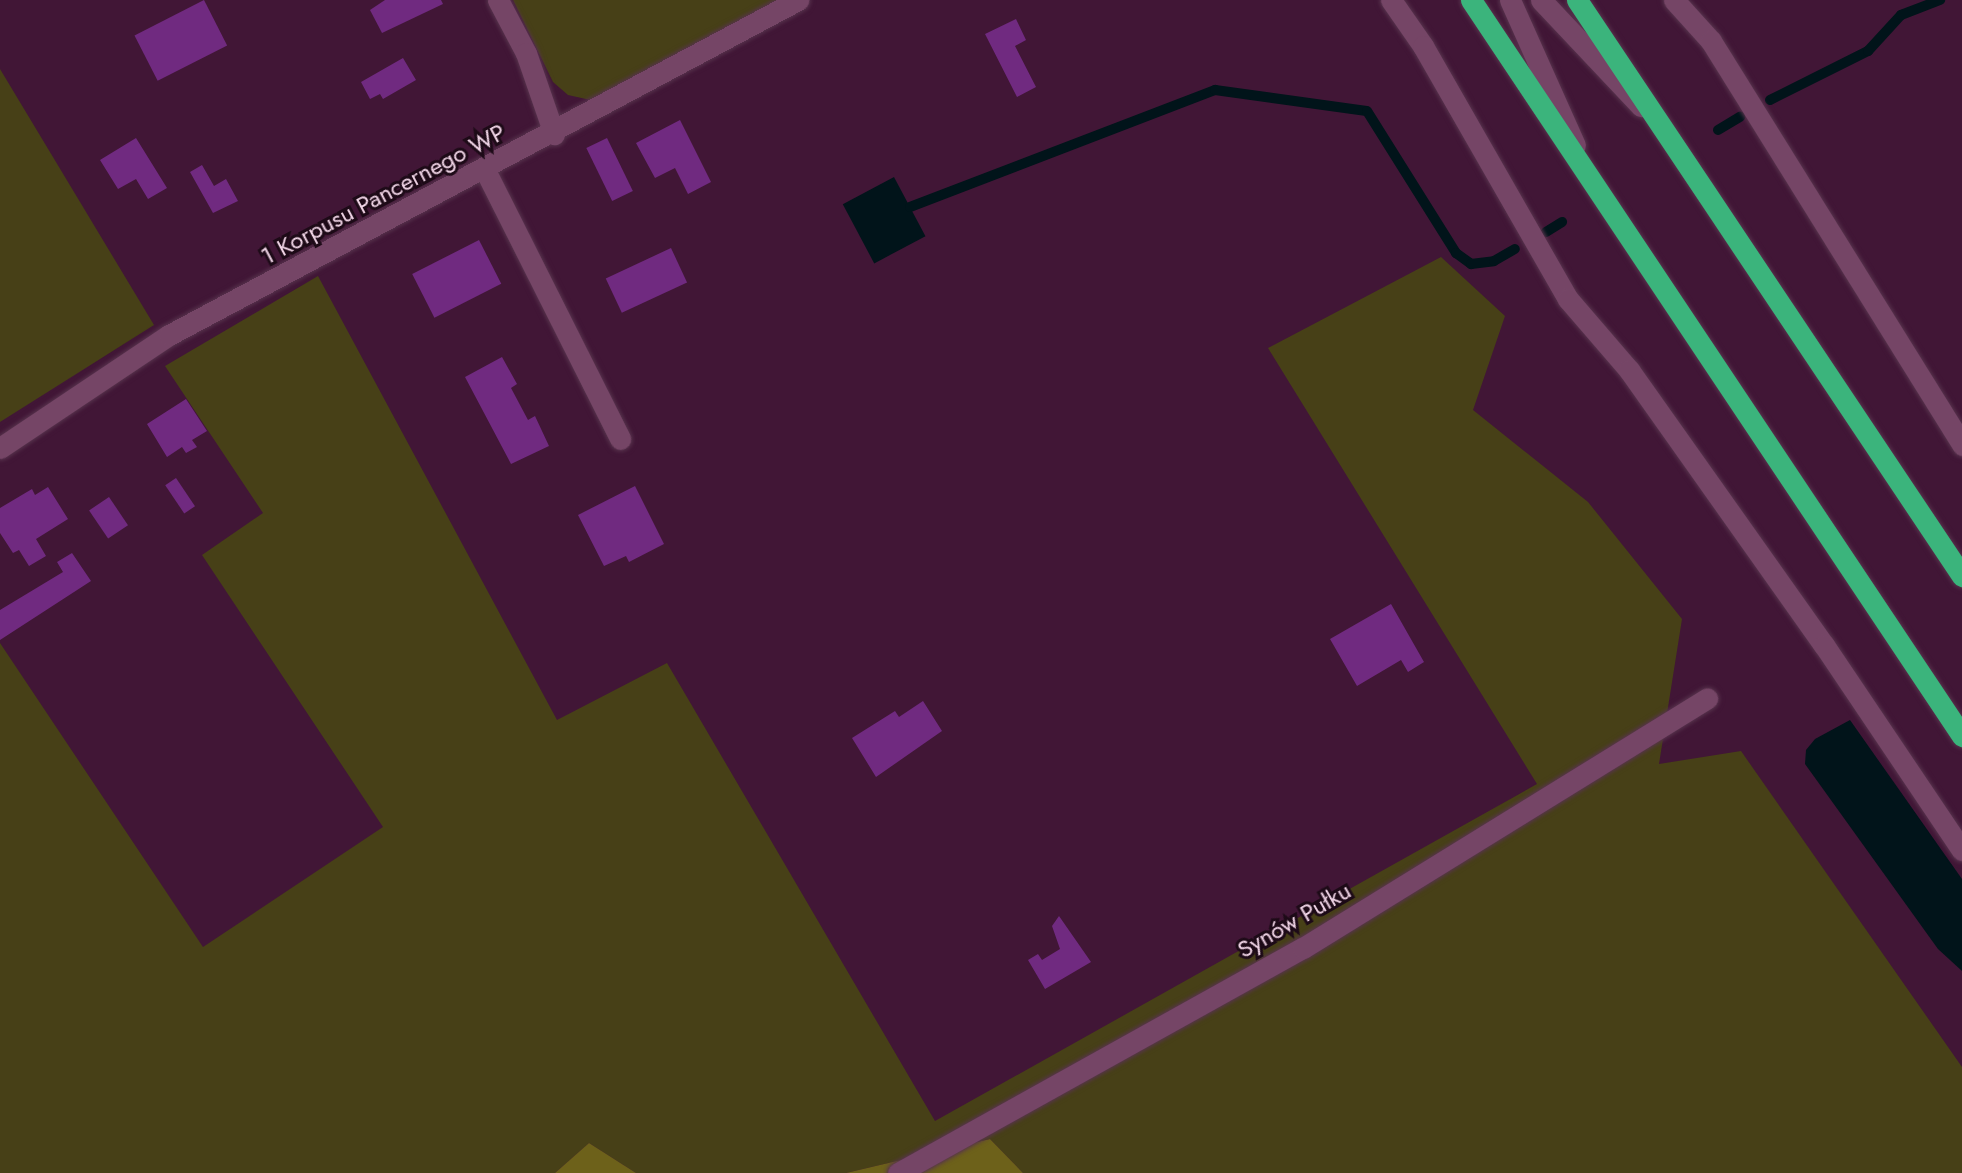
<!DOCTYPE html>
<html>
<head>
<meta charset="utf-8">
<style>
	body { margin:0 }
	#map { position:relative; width:1962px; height:1173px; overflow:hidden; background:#411636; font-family:Jost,sans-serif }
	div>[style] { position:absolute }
	.green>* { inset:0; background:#474017 }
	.forest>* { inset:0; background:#6d611a }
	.water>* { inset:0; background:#01141a; transform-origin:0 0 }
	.stream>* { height:10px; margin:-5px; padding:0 5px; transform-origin:5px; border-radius:5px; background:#01141a }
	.building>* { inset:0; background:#702a80; transform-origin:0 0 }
	.roads { filter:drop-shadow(0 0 2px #57334d) drop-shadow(0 0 2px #57334d) }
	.minor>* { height:21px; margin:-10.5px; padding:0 10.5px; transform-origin:10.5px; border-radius:10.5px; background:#754566 }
	.highway>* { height:21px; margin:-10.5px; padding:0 10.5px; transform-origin:10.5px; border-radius:10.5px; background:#3bb47c }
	span { translate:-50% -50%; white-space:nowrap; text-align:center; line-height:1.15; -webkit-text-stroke:6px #1d0a17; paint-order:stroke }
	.street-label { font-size:24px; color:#f1d5e7 }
</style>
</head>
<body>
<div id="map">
	<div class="green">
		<div style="clip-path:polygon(513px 0,779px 0,595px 101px,568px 95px,553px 82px)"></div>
		<div style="clip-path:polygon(0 69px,154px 325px,0 422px)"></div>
		<div style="clip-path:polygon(1441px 257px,1505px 316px,1473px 410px,1588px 502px,1682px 619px,1659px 764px,1741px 751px,1962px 1067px,1962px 1173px,1023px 1173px,990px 1139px,846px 1173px,636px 1173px,589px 1143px,555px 1173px,0 1173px,0 643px,203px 947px,383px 827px,202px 555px,263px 513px,165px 366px,318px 276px,557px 720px,667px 663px,935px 1121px,1537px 784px,1268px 348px)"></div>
	</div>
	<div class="forest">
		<div style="clip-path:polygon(990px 1139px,1023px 1173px,846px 1173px)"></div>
		<div style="clip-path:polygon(589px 1143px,636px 1173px,555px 1173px)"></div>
	</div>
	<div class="water">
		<div style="left:894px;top:177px;width:67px;height:58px;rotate:62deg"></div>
		<div style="clip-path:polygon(1850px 720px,1962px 879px,1962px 971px,1938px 949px,1805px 764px,1806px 750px,1815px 739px)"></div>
	</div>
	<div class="stream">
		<div style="left:1770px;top:100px;width:110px;rotate:-26.6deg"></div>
		<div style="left:1868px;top:51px;width:49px;rotate:-47.5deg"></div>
		<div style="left:1901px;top:15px;width:42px;rotate:-21deg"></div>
		<div style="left:1718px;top:130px;width:26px;rotate:-31deg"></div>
		<div style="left:910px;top:207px;width:327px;rotate:-21deg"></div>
		<div style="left:1215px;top:90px;width:153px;rotate:7.9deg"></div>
		<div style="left:1367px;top:111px;width:168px;rotate:57.9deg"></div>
		<div style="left:1456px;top:253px;width:19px;rotate:36deg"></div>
		<div style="left:1471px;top:264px;width:23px;rotate:-7deg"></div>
		<div style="left:1494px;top:261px;width:24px;rotate:-30deg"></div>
		<div style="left:1546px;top:232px;width:19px;rotate:-32deg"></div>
	</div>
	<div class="building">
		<div style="left:204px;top:0;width:51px;height:78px;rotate:63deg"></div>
		<div style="clip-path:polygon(385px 0,441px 0,443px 4px,382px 33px,370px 10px)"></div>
		<div style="clip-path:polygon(1016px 19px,1026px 40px,1015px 46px,1036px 87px,1017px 97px,985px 34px)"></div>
		<div style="clip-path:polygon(403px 58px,416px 80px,383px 99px,380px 94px,370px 99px,361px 82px)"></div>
		<div style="clip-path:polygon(680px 120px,711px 182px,688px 194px,675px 168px,655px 178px,636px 143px)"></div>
		<div style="clip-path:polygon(136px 138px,167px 188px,148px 199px,136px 179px,118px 189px,100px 160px)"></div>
		<div style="left:607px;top:138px;width:59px;height:23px;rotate:64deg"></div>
		<div style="clip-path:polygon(202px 165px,214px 186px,226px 179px,238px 201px,213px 213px,190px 172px)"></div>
		<div style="left:479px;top:240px;width:49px;height:75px;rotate:63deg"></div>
		<div style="left:671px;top:248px;width:38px;height:72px;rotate:65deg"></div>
		<div style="clip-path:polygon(502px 357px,517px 384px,511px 388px,528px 420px,535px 416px,549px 446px,511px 464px,465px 377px)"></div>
		<div style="clip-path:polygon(186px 399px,207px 431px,192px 440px,197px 447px,186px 453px,182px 447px,167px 457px,147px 424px)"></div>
		<div style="left:176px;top:478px;width:34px;height:13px;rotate:56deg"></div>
		<div style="clip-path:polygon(635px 486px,664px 544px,629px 562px,626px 556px,604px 566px,578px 515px)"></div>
		<div style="clip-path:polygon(48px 487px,68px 519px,36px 539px,46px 556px,29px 566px,19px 550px,13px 553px,0 533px,0 508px,32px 489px,35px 495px)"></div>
		<div style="left:109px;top:497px;width:34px;height:24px;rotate:56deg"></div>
		<div style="clip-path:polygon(72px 553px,91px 581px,0 640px,0 610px,63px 572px,57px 562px)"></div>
		<div style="clip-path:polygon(1391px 604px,1424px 662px,1408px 672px,1401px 660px,1357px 686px,1330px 639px)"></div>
		<div style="clip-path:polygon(923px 701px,942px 731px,876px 777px,852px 738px,895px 711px,899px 717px)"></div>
		<div style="clip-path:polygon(1059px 916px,1091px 962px,1045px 989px,1028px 960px,1038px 954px,1042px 960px,1060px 949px,1052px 926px)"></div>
	</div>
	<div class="roads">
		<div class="minor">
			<div style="left:498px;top:0;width:60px;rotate:62.2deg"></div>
			<div style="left:526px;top:53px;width:86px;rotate:70.9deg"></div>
			<div style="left:1391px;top:0;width:56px;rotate:55.2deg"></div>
			<div style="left:1423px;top:46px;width:292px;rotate:60.2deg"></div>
			<div style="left:1568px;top:299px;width:94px;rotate:49.3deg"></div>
			<div style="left:1629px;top:370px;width:337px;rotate:54.7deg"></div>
			<div style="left:1824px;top:645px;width:247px;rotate:56.1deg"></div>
			<div style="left:1510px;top:0;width:159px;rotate:65.9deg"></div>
			<div style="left:1541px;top:0;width:146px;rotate:46.7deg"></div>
			<div style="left:1674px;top:0;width:55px;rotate:47.9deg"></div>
			<div style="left:1711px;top:41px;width:476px;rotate:58.1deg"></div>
			<div style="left:485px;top:170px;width:301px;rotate:63.3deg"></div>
			<div style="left:0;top:448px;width:203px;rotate:-33.8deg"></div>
			<div style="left:169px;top:335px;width:713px;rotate:-28.04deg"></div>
			<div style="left:898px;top:1173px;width:463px;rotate:-29.1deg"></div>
			<div style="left:1303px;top:948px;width:475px;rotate:-31.7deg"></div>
		</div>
		<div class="highway">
			<div style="left:1471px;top:0;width:885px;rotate:56.29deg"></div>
			<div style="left:1577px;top:0;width:693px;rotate:56.24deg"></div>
		</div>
	</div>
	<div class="street-label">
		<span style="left:383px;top:194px;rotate:-28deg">1 Korpusu Pancernego WP</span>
		<span style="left:1294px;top:920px;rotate:-30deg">Synów Pułku</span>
	</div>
</div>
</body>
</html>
